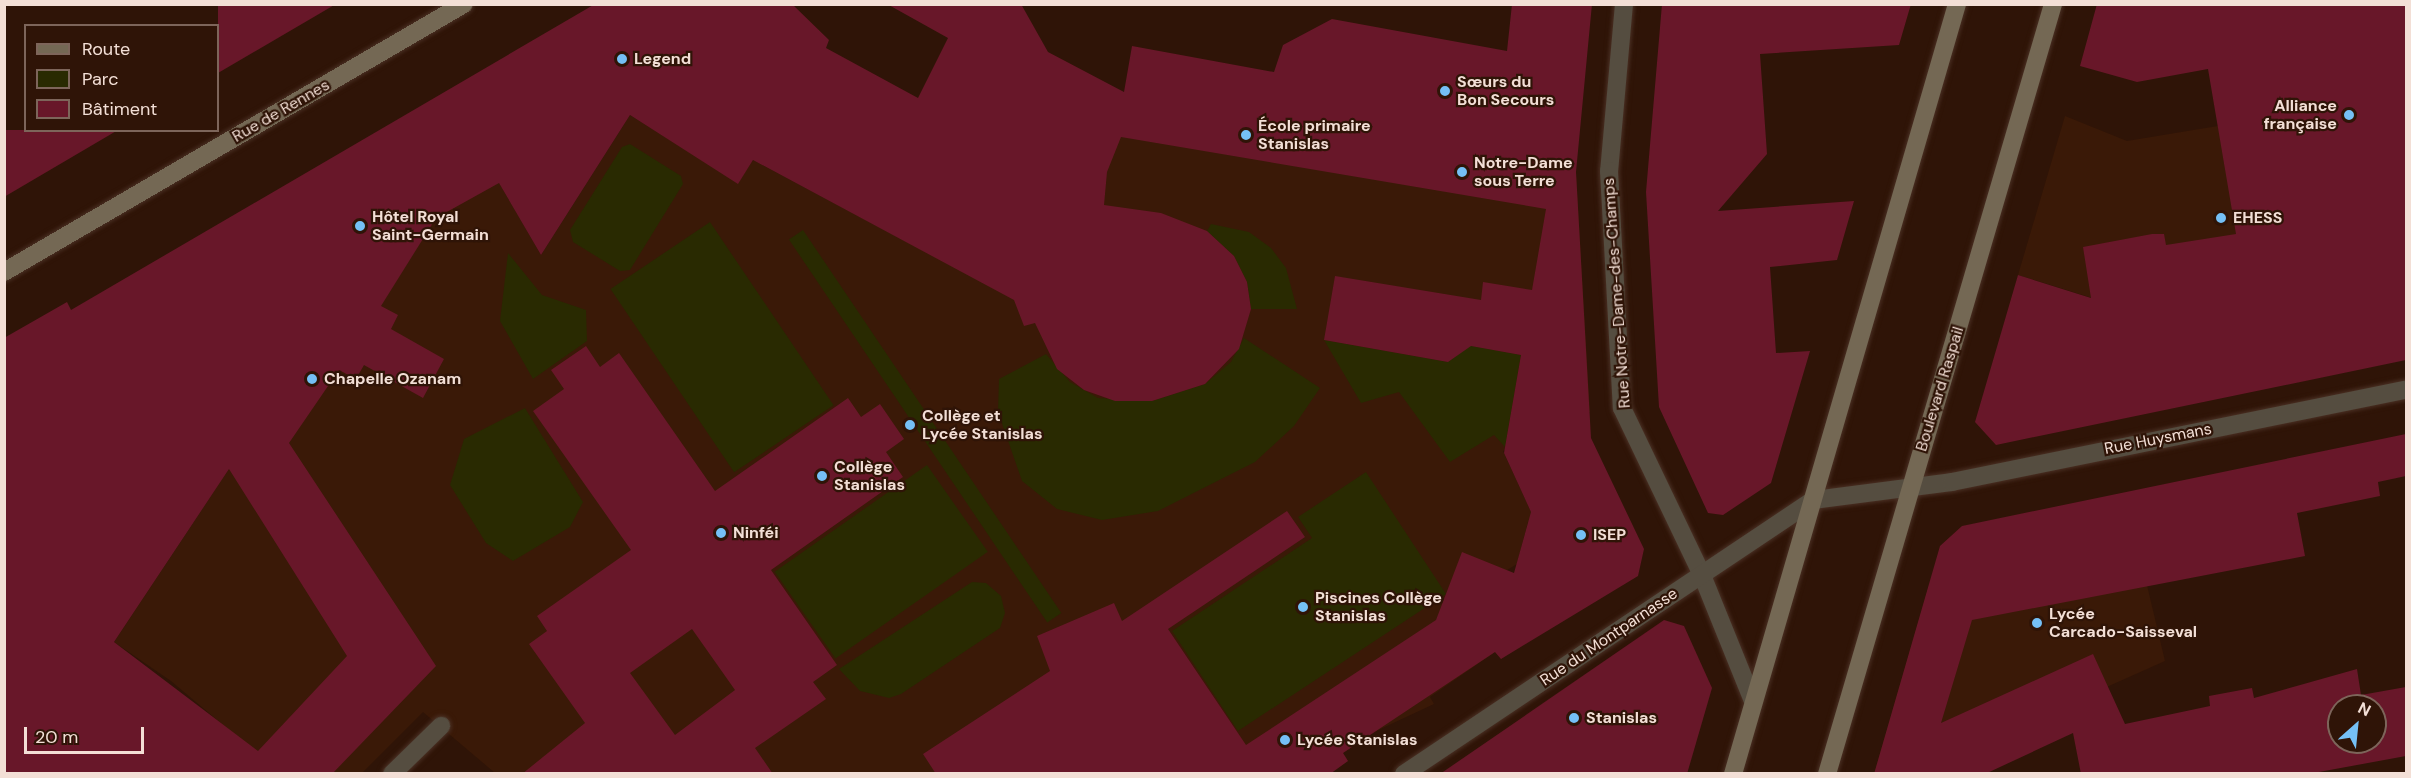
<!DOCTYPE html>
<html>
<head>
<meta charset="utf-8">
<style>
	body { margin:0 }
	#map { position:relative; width:2411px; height:778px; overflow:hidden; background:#2f1407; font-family:"DM Sans",sans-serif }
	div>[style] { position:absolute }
	.built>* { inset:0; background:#3a1907 }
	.green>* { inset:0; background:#292a01; transform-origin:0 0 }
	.building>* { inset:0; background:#681729 }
	.roads { filter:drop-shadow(0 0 2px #4a3024) drop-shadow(0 0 2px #4a3024) }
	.pedestrian>* { height:18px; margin:-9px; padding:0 9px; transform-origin:9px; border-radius:9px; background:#554d40 }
	.minor>* { height:18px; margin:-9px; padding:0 9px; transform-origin:9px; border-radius:9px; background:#554d40 }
	.secondary>* { height:18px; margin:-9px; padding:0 9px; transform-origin:9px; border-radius:9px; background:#746854 }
	.dots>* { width:16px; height:16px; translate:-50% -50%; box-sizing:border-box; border:3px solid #2f1407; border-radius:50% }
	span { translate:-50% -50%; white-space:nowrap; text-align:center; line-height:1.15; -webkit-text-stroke:4.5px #2f1407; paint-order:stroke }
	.poi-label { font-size:16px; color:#f3dfd6; font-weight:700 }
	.left { translate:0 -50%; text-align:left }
	.right { translate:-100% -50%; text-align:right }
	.street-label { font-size:16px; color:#f3dfd6 }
	.frame { position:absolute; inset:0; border:6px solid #f3dfd6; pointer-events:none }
	.legend { position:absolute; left:24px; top:24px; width:195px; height:108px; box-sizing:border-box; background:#2f1407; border:2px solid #7d655a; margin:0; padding:8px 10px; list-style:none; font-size:18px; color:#f3dfd6 }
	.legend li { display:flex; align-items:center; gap:12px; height:30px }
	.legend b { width:30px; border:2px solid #7d655a }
	.north { position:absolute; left:2327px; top:694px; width:60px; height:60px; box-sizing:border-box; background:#2f1407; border:2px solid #7d655a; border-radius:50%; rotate:27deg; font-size:16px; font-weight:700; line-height:24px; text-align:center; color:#f3dfd6 }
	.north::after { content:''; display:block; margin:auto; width:21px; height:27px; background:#75c0f6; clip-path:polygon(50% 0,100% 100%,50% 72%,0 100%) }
	.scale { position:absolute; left:24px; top:727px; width:120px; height:27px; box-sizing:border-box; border:3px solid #f3dfd6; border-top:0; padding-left:8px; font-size:18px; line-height:21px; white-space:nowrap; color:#f3dfd6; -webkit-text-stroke:4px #2f1407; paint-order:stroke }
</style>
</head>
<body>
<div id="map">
	<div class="built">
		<div style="clip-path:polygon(1101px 88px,1576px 172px,1590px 412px,1503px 451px,1535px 520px,1528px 522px,1517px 564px,1507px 570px,1519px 647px,1501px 659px,1495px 652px,1430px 697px,1434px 704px,1374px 732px,1343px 753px,1348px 761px,1330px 773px,495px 773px,423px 712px,362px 773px,280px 773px,171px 681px,114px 642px,229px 469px,446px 91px,541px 255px,630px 115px,738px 183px,753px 160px,1014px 299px)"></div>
		<div style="clip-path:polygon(2065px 116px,2127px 141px,2242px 122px,2275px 169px,2406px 149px,2406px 267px,2171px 308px,2105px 302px,2018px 275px)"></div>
		<div style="clip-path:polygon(2137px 543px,2165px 661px,1914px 773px,1874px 774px,1929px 585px)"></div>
	</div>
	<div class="green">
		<div style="clip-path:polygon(630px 144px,681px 176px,683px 184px,630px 270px,620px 271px,573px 242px,570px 230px,622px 147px)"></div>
		<div style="left:710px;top:222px;width:221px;height:120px;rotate:56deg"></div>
		<div style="clip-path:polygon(1211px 224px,1249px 232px,1271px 248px,1286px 268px,1297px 309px,1251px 309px,1247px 282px,1234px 256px,1207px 231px)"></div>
		<div style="left:803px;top:230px;width:462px;height:17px;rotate:56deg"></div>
		<div style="clip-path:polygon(508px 253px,542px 295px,586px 310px,587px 341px,533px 379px,500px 321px)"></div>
		<div style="clip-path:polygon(1244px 338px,1320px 388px,1294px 426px,1255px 462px,1158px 511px,1102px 520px,1057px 509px,1022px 481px,998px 412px,999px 379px,1046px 354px,1070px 382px,1098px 398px,1152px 401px,1205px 384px,1231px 362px)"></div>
		<div style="clip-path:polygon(1324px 340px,1448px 362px,1459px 354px,1461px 344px,1521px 355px,1505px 447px,1494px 435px,1450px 462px,1399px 392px,1361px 403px)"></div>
		<div style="clip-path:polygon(525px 408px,583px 502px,570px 527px,513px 561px,486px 543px,450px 485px,464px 439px)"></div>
		<div style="left:927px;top:465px;width:106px;height:186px;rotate:55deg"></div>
		<div style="clip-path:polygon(1366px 472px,1446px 594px,1238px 731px,1172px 631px,1312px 538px,1298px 517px)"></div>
		<div style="clip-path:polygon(972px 582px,986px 583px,1001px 596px,1005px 613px,1000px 628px,901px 694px,889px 698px,860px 691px,839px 669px)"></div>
	</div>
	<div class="building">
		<div style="clip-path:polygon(218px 4px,336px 4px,218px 73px)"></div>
		<div style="clip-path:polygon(evenodd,595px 4px,792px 4px,829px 40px,826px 48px,918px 98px,948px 38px,887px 4px,1021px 4px,1048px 52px,1124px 92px,1132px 46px,1274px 72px,1283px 45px,1332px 19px,1507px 51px,1512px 4px,1592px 4px,1576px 172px,1591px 438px,1644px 549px,1638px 576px,1501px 659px,1495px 652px,1343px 753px,1348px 761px,1330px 774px,936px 774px,923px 754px,1050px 671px,1037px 636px,1114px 603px,1122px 621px,1287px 511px,1305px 537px,1168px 629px,1246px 745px,1436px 620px,1462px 552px,1514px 573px,1531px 512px,1504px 453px,1521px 355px,1471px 346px,1448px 362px,1324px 340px,1335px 276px,1481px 300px,1483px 282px,1532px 290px,1546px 209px,1121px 137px,1107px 172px,1104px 205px,1161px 213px,1207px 231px,1234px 256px,1247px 282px,1251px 309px,1239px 349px,1205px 384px,1152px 401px,1115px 401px,1084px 390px,1057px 369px,1035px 323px,1024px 326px,1014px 300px,753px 160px,738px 184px,630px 115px,541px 255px,499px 183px,436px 218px,381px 306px,398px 315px,391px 329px,444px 359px,423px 398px,364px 365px,356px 379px,339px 370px,289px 443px,436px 666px,332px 774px,4px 774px,4px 338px,67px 302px,71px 310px,595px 4px,229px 469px,347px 656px,258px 751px,114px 642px,229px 469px)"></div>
		<div style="clip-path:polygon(1662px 4px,1911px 4px,1899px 45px,1760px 54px,1767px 154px,1718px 211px,1854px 201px,1837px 260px,1770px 267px,1776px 353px,1810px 351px,1771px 483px,1723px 515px,1708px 513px,1659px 407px,1646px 192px)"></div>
		<div style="clip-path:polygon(2097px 4px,2406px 4px,2406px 360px,1996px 445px,1975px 422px,2018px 275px,2091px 298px,2083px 247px,2152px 234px,2164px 234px,2166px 245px,2236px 234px,2208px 69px,2137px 82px,2080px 66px)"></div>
		<div style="clip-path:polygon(4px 130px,118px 130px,4px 197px)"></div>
		<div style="clip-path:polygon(evenodd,586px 346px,600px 367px,619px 353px,715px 491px,848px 398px,861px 417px,880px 404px,904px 439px,886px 452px,903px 477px,771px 570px,837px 665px,813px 682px,826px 699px,755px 748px,773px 774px,522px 774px,585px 723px,529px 644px,547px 631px,537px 616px,631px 550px,533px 411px,564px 389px,551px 370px,586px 346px,692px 629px,735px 690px,675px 735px,630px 673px,692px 629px)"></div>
		<div style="clip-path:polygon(evenodd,2406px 434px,2406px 476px,2378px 482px,2380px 496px,2297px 513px,2305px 556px,1972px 620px,1941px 723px,2093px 654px,2125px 724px,2210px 706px,2209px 696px,2252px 688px,2254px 698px,2357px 669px,2361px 695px,2406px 687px,2406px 756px,2308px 774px,2081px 774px,2073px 733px,1985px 774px,1874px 774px,1940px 546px,1962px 526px,2406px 434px,2339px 706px,2375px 706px,2375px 742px,2339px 742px,2339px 706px)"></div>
		<div style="clip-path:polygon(1664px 620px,1684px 626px,1712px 688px,1687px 774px,1440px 774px)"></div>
	</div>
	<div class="roads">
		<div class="pedestrian">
			<div style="left:392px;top:774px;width:69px;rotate:-44.4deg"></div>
		</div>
		<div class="minor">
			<div style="left:1624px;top:4px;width:168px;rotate:95.1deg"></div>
			<div style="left:1609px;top:171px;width:237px;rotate:86.9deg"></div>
			<div style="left:1622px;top:408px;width:185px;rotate:64.4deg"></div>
			<div style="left:1702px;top:575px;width:134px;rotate:68deg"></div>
			<div style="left:1404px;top:774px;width:493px;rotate:-33.8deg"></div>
			<div style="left:1814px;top:500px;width:139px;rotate:-7.4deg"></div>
			<div style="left:1952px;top:482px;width:463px;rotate:-11.5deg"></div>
		</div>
		<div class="secondary">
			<div style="left:4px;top:272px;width:532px;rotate:-30.23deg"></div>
			<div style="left:1733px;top:774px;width:802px;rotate:-73.78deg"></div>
			<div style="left:1827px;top:774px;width:802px;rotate:-73.64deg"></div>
		</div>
	</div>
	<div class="dots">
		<div style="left:622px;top:59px;background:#75c0f6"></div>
		<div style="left:1445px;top:91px;background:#75c0f6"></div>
		<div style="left:2349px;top:115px;background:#75c0f6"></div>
		<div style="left:1246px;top:135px;background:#75c0f6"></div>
		<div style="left:1462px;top:172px;background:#75c0f6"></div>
		<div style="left:2221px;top:218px;background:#75c0f6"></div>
		<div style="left:360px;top:226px;background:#75c0f6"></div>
		<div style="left:312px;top:379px;background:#75c0f6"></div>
		<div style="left:910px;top:425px;background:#75c0f6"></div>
		<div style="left:822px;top:476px;background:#75c0f6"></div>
		<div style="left:721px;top:533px;background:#75c0f6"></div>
		<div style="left:1581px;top:535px;background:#75c0f6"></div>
		<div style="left:1303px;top:607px;background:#75c0f6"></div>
		<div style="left:2037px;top:623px;background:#75c0f6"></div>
		<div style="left:1574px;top:718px;background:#75c0f6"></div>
		<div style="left:1285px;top:740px;background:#75c0f6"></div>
	</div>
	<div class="poi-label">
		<span class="left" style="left:634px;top:59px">Legend</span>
		<span class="left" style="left:1457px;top:91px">Sœurs du<br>Bon Secours</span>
		<span class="right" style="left:2337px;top:115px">Alliance<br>française</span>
		<span class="left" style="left:1258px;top:135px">École primaire<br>Stanislas</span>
		<span class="left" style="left:1474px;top:172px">Notre-Dame<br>sous Terre</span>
		<span class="left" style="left:372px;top:226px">Hôtel Royal<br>Saint-Germain</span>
		<span class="left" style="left:2233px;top:218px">EHESS</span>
		<span class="left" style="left:324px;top:379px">Chapelle Ozanam</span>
		<span class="left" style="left:922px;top:425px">Collège et<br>Lycée Stanislas</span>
		<span class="left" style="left:834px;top:476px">Collège<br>Stanislas</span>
		<span class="left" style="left:733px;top:533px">Ninféi</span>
		<span class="left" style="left:1593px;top:535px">ISEP</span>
		<span class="left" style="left:1315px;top:607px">Piscines Collège<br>Stanislas</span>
		<span class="left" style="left:2049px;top:623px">Lycée<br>Carcado-Saisseval</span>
		<span class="left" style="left:1586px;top:718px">Stanislas</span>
		<span class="left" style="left:1297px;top:740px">Lycée Stanislas</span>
	</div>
	<div class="street-label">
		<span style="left:281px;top:111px;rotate:-30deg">Rue de Rennes</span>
		<span style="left:1617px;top:293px;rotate:-94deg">Rue Notre-Dame-des-Champs</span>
		<span style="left:1940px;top:389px;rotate:-73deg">Boulevard Raspail</span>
		<span style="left:2158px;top:439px;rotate:-11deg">Rue Huysmans</span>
		<span style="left:1609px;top:637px;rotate:-34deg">Rue du Montparnasse</span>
	</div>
	<div class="frame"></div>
	<ul class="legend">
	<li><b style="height:8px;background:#746854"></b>Route</li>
	<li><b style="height:16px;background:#292a01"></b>Parc</li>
	<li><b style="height:16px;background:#681729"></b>Bâtiment</li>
	</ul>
	<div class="north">N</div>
	<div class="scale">20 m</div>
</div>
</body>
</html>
